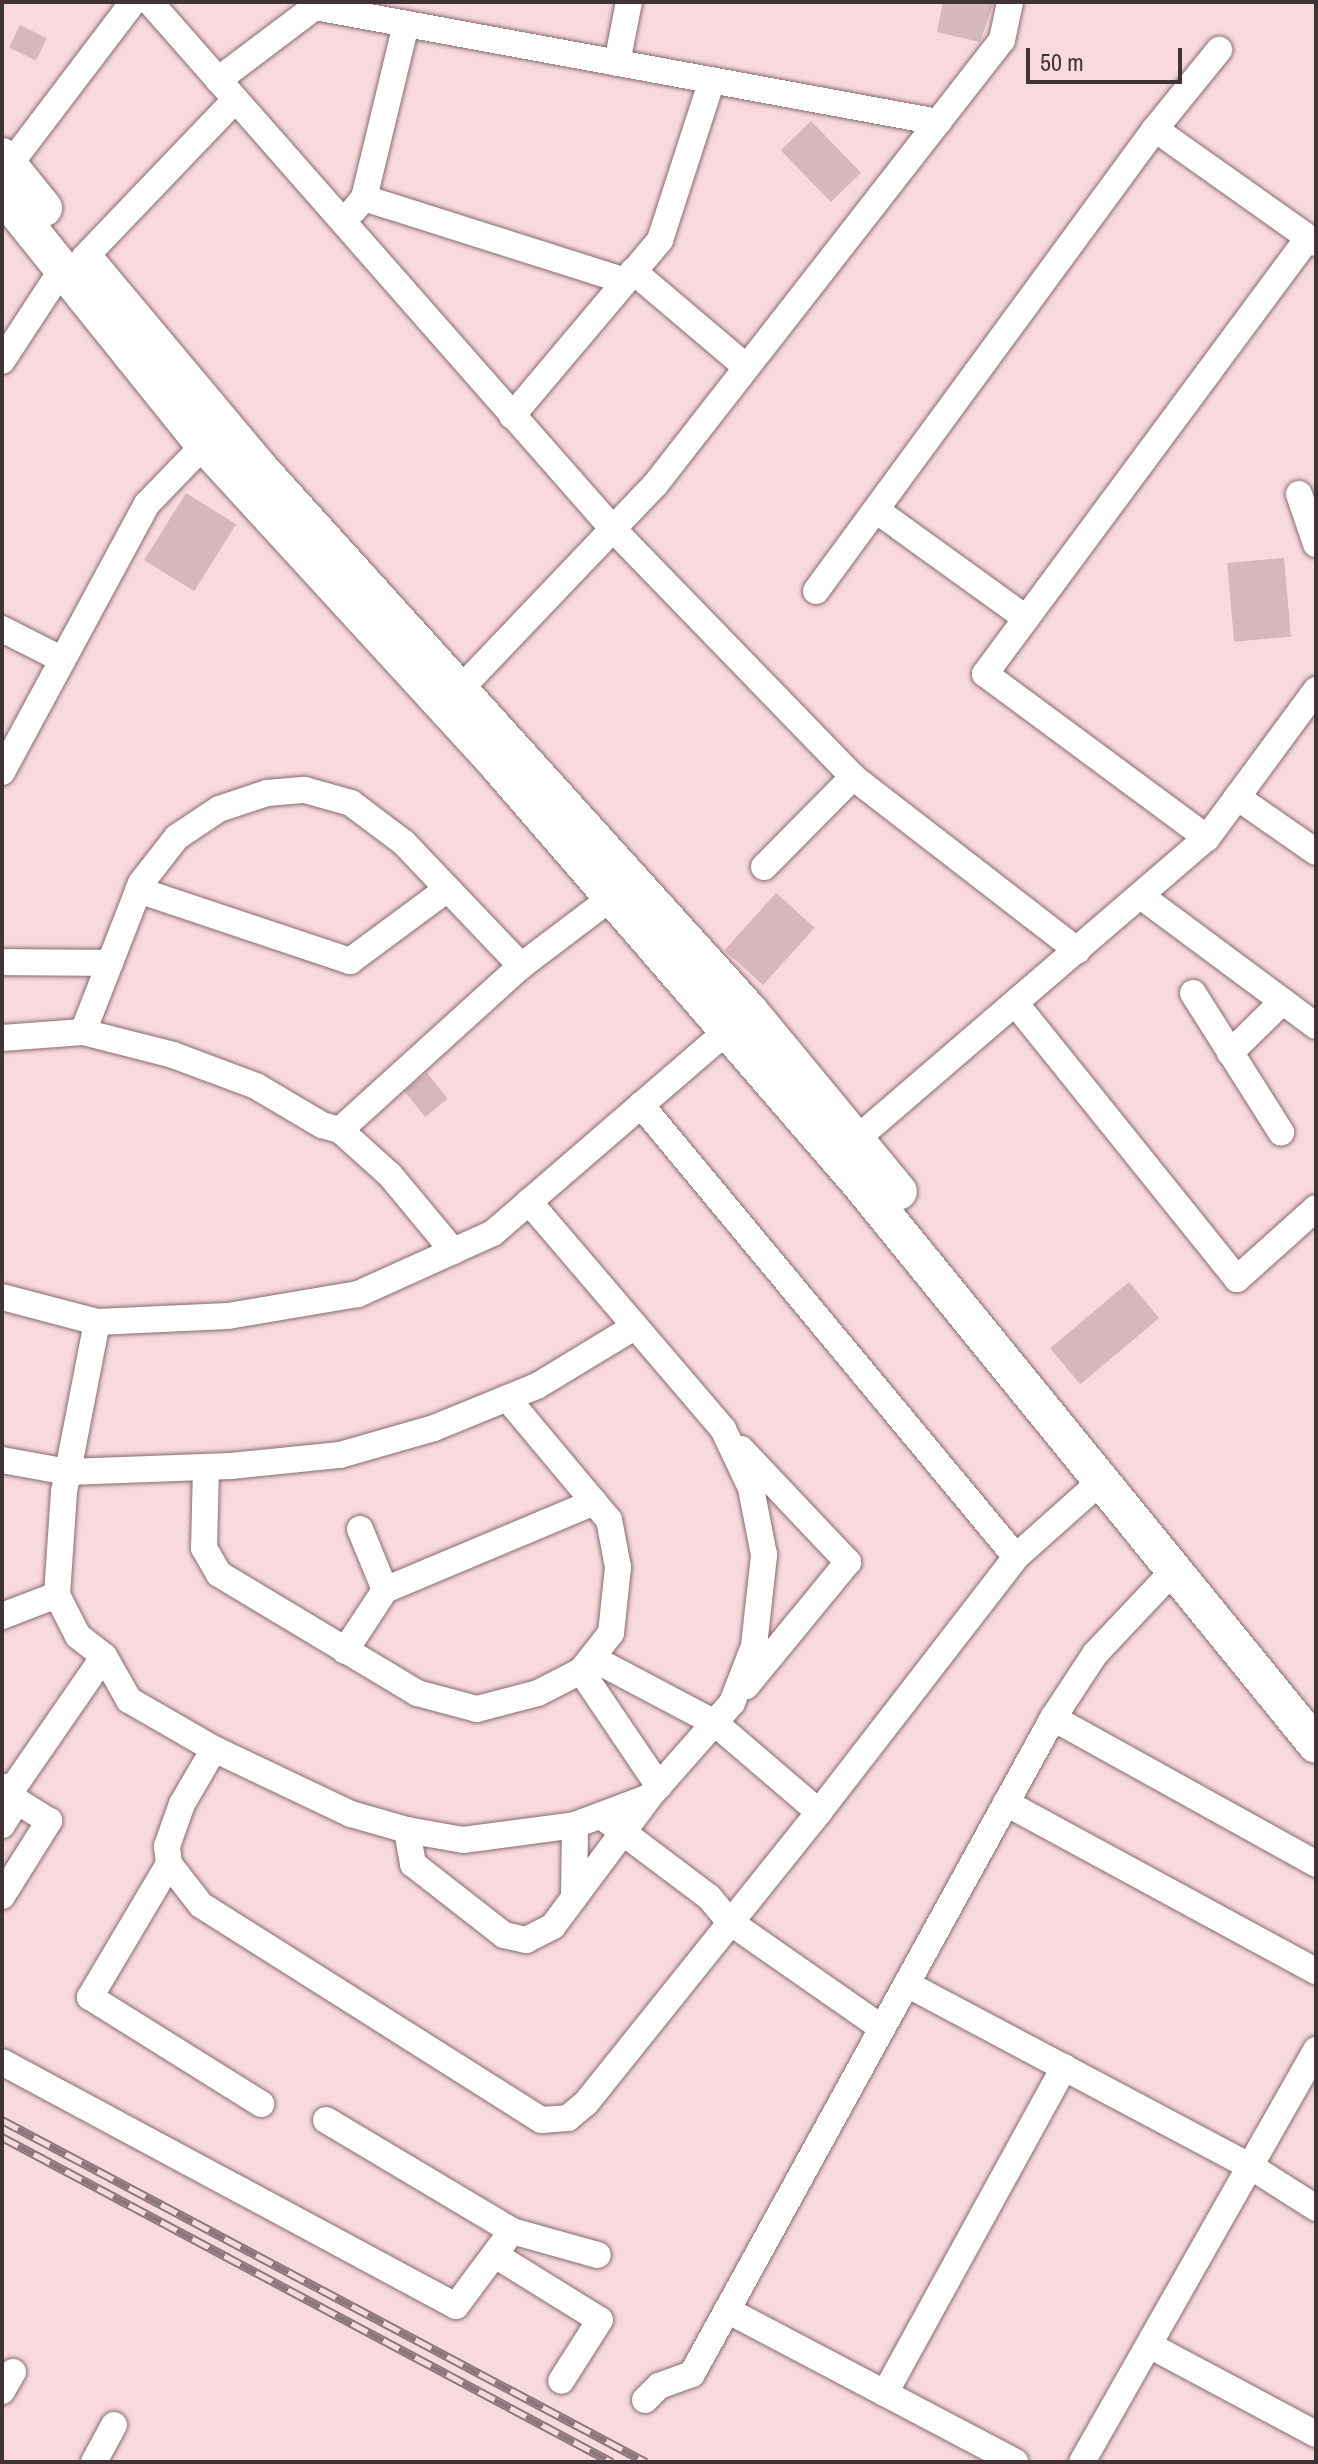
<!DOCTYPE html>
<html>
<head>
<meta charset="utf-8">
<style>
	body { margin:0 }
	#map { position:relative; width:1318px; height:2464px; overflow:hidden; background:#f8d9de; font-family:"Archivo Narrow",sans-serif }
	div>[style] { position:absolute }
	.building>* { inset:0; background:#d5b7bc; transform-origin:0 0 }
	.roads { filter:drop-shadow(0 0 2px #866b70) drop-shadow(0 0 2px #866b70) }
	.minor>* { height:26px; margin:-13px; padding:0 13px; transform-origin:13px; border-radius:13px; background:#fff }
	.secondary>* { height:36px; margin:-18px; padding:0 18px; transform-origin:18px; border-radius:18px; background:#fff }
	.rail>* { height:9px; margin-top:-4.5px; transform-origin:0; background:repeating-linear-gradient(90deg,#f8d9de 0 18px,#8b777b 0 36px); box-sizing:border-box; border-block:2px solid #8b777b }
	span { translate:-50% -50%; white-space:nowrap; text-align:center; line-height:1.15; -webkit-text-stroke:8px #f8d9de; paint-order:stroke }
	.frame { position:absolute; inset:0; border:4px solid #3f3335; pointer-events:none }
	.scale { position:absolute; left:1026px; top:48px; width:156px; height:36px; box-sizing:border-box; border:4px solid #3f3335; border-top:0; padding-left:10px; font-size:24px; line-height:28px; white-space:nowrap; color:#3f3335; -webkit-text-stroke:6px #f8d9de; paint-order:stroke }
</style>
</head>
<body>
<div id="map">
	<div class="building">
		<div style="clip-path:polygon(943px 2px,994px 2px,980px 42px,937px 32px)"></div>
		<div style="left:20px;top:25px;width:30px;height:25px;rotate:26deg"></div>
		<div style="left:811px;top:121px;width:72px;height:42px;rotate:46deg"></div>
		<div style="left:186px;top:493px;width:59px;height:79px;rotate:32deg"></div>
		<div style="left:1284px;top:558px;width:79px;height:57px;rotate:85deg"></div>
		<div style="left:776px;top:893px;width:52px;height:77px;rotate:42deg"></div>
		<div style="left:427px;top:1073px;width:33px;height:29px;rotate:51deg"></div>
		<div style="left:1129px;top:1282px;width:47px;height:103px;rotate:50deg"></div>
	</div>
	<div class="roads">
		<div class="minor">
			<div style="left:150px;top:2px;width:701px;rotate:48.7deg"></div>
			<div style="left:613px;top:529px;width:345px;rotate:45.9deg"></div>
			<div style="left:853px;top:777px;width:284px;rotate:37.7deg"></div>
			<div style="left:617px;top:63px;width:62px;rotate:-78.9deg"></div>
			<div style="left:218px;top:80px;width:121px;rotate:-37deg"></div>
			<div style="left:315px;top:7px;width:634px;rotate:10.46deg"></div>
			<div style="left:1155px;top:129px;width:197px;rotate:35.3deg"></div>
			<div style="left:20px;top:151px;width:187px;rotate:-52.8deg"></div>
			<div style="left:364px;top:198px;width:274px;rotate:17.6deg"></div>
			<div style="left:353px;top:211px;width:17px;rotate:-50deg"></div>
			<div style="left:364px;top:198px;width:179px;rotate:-76.4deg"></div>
			<div style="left:84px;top:258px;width:219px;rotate:-46.3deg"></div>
			<div style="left:633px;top:271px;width:148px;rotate:40.3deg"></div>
			<div style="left:2px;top:361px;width:93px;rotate:-56.8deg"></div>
			<div style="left:512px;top:416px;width:230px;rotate:-49.9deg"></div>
			<div style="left:660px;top:240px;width:168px;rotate:-72deg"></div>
			<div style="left:1299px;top:494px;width:53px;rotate:71.2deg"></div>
			<div style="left:876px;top:510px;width:185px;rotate:35.8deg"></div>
			<div style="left:816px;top:591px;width:573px;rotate:-53.73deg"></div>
			<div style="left:1155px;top:129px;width:102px;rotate:-51deg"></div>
			<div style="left:2px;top:629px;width:68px;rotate:26.9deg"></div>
			<div style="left:449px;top:701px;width:298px;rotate:-46.4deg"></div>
			<div style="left:655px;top:485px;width:564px;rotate:-52.05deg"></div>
			<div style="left:1002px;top:40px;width:39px;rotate:-78deg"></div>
			<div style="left:2px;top:772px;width:305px;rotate:-61.6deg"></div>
			<div style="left:147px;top:504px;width:82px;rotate:-46deg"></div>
			<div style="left:1237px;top:797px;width:96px;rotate:34.8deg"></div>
			<div style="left:1207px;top:838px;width:276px;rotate:-143.5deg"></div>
			<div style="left:985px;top:674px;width:543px;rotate:-53.47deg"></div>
			<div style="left:764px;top:867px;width:127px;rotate:-45.3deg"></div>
			<div style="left:138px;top:890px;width:224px;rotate:18.5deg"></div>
			<div style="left:350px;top:961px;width:119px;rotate:-36.5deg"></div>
			<div style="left:1141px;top:896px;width:218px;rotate:36.6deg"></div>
			<div style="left:2px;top:962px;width:108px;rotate:0.5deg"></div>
			<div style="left:1193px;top:993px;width:165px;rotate:57.7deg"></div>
			<div style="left:1016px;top:1004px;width:353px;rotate:51.2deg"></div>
			<div style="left:1237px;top:1279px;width:106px;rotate:-41.9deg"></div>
			<div style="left:83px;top:1032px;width:160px;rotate:-68.7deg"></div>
			<div style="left:141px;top:883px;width:58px;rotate:-52deg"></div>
			<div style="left:177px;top:837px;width:50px;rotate:-33.7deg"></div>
			<div style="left:219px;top:809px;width:51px;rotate:-18.4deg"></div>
			<div style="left:267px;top:793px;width:38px;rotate:-5deg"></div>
			<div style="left:305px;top:790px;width:48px;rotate:15.8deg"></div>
			<div style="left:351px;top:803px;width:66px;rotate:37deg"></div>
			<div style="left:404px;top:843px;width:170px;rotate:46.4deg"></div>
			<div style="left:2px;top:1038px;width:81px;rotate:-4.2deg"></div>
			<div style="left:83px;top:1032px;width:93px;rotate:14.3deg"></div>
			<div style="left:173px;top:1055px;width:89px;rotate:20.5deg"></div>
			<div style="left:256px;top:1086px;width:77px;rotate:30.6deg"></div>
			<div style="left:322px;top:1125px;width:19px;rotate:16deg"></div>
			<div style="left:340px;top:1130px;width:67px;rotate:42deg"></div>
			<div style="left:390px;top:1175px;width:99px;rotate:50.3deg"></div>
			<div style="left:1230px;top:1053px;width:74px;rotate:-44.5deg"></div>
			<div style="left:641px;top:1105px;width:587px;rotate:50.32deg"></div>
			<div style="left:340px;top:1130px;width:244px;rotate:-42.2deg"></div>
			<div style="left:521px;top:966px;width:113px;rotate:-37.1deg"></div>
			<div style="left:845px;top:1149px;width:477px;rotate:-40.7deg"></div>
			<div style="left:1207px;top:838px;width:184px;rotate:-53.6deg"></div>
			<div style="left:2px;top:1297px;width:98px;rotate:14.7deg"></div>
			<div style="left:97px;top:1322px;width:131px;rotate:-2.6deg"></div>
			<div style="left:228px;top:1316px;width:132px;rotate:-9.6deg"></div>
			<div style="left:358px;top:1294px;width:148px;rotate:-24.3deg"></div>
			<div style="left:493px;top:1233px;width:328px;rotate:-40.8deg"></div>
			<div style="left:97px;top:1322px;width:173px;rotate:101deg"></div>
			<div style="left:64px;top:1492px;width:103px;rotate:93.9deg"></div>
			<div style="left:57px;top:1595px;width:46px;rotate:62.9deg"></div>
			<div style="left:78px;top:1636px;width:33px;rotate:38deg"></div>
			<div style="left:104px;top:1656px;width:51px;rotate:60.4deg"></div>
			<div style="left:129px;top:1700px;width:98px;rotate:30deg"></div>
			<div style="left:214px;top:1749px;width:152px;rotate:25.4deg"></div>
			<div style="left:351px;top:1814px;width:58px;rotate:15.9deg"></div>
			<div style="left:407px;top:1830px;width:57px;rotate:10.1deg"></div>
			<div style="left:463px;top:1840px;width:113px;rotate:-7.6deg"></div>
			<div style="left:575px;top:1825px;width:79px;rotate:-20.7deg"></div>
			<div style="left:649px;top:1797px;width:125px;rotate:-48.6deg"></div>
			<div style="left:732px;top:1703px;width:61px;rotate:-68.9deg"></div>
			<div style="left:754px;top:1646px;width:92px;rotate:-83.7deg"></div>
			<div style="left:764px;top:1555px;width:68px;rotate:-101deg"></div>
			<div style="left:751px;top:1488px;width:65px;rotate:-115.4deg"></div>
			<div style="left:723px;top:1429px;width:299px;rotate:-130.5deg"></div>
			<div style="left:741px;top:1449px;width:156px;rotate:46.6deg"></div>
			<div style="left:848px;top:1562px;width:161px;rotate:129.4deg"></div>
			<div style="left:2px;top:1460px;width:67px;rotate:10.3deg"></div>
			<div style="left:68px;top:1472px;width:163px;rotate:-2.1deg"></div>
			<div style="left:231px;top:1466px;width:110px;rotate:-5.8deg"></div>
			<div style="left:340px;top:1455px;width:98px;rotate:-16deg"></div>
			<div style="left:434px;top:1428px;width:111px;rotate:-22.2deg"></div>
			<div style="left:537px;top:1386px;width:114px;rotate:-31.3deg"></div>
			<div style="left:206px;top:1467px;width:81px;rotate:91.4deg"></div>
			<div style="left:204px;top:1548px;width:30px;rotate:60deg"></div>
			<div style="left:219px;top:1574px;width:231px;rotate:31deg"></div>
			<div style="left:417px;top:1693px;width:62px;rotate:14.9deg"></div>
			<div style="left:477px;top:1709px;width:63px;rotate:-14.7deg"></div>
			<div style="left:538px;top:1693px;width:48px;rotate:-27.1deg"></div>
			<div style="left:581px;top:1671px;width:48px;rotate:-51.7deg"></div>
			<div style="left:611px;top:1633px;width:66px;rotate:-83.9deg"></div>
			<div style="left:618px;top:1567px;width:48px;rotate:-100.8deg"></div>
			<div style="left:609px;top:1520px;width:159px;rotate:-129.9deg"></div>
			<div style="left:360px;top:1529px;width:66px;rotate:67.7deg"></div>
			<div style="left:2px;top:1616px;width:59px;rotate:-20.9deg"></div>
			<div style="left:345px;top:1651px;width:73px;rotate:-56.7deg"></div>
			<div style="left:385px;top:1590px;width:227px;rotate:-22.8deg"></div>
			<div style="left:592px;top:1658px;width:139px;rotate:27.9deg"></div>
			<div style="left:715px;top:1723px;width:137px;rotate:40.6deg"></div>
			<div style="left:581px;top:1671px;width:139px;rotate:55.9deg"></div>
			<div style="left:1053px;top:1718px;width:301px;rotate:29deg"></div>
			<div style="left:214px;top:1749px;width:64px;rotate:120.2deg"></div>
			<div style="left:182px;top:1804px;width:45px;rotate:109.7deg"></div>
			<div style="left:167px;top:1846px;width:18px;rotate:84deg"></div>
			<div style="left:169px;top:1864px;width:52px;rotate:52deg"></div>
			<div style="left:201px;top:1905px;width:402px;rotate:32.3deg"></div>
			<div style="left:541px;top:2120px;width:27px;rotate:-4deg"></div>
			<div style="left:568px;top:2118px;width:23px;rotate:-40deg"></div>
			<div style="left:586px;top:2103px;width:373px;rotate:-51.3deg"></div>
			<div style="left:819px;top:1812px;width:322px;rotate:-52.3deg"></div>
			<div style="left:1016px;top:1557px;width:115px;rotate:-41.8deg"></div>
			<div style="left:13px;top:1788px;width:160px;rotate:-55.4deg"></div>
			<div style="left:1006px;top:1803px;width:353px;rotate:28.5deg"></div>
			<div style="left:608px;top:1821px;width:126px;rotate:37deg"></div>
			<div style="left:709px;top:1897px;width:33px;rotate:50deg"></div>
			<div style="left:730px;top:1922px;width:185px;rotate:34.9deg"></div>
			<div style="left:2px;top:1825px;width:28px;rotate:-58deg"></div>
			<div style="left:17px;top:1801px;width:17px;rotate:-121deg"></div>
			<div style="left:407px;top:1830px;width:35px;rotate:80deg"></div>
			<div style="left:413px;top:1864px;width:115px;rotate:38deg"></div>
			<div style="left:504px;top:1935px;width:23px;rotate:13deg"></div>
			<div style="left:526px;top:1940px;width:30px;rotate:-27deg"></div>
			<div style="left:553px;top:1926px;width:161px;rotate:-53.3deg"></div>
			<div style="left:169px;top:1864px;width:155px;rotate:120.7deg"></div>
			<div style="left:90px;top:1997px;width:202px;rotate:32deg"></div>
			<div style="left:2px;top:1896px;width:89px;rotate:-57.9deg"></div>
			<div style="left:49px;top:1821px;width:38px;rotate:-148deg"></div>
			<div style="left:574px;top:1898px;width:73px;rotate:-89.2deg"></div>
			<div style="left:907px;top:1984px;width:388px;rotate:28deg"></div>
			<div style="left:1250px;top:2166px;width:78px;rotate:32.5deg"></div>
			<div style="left:2px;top:2062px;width:515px;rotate:28.26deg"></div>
			<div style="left:456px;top:2306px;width:94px;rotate:-53.3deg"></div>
			<div style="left:326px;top:2120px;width:217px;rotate:30.8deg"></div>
			<div style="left:512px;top:2231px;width:89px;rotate:15.6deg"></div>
			<div style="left:495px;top:2255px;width:123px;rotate:31.8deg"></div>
			<div style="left:600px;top:2320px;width:72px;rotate:122.6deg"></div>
			<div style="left:727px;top:2310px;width:326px;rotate:27.8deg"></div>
			<div style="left:1149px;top:2345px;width:189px;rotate:28.1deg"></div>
			<div style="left:2px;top:2391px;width:22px;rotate:-60deg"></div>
			<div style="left:885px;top:2393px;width:372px;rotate:-61.2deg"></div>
			<div style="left:645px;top:2400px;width:20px;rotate:-45deg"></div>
			<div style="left:659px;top:2386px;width:35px;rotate:-20deg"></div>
			<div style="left:692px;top:2374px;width:749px;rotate:-61.18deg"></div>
			<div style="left:1053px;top:1718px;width:77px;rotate:-56.7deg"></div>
			<div style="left:1095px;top:1654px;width:117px;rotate:-46.7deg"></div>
			<div style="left:94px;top:2462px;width:42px;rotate:-61.6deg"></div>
			<div style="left:1082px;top:2462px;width:474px;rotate:-60.4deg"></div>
		</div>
		<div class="secondary">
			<div style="left:2px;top:156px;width:67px;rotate:51.1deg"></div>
			<div style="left:2px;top:194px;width:314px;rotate:51.2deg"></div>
			<div style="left:199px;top:439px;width:446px;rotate:47.5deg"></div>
			<div style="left:500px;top:768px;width:549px;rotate:49.14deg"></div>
			<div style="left:859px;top:1183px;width:724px;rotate:50.88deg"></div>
			<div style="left:91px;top:266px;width:261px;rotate:50.1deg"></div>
			<div style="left:258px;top:466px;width:734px;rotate:47.93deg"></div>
			<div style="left:750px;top:1011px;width:234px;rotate:50.5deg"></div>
		</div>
	</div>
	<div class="rail">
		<div style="left:2px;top:2120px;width:729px;rotate:27.97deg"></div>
		<div style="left:2px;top:2137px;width:691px;rotate:28.05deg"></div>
	</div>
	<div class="frame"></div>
	<div class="scale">50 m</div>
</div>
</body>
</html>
